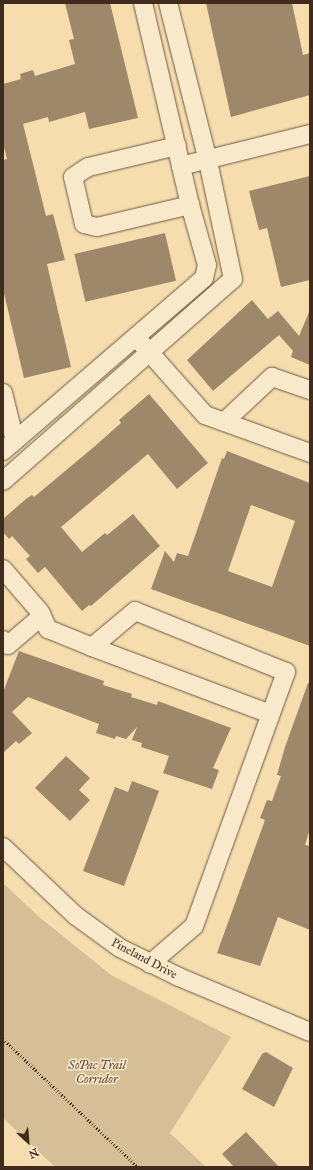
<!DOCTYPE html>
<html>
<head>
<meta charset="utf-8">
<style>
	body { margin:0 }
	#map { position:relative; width:313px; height:1170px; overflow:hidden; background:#f5ddae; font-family:"IM FELL Great Primer",serif }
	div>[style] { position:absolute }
	.green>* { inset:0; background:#d6bf96 }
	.building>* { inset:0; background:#9e8869; transform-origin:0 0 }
	.path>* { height:2.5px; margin-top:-1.25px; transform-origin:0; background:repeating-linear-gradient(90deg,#402c1f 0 1px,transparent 0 3px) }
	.roads { filter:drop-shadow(0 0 1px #6d5843) drop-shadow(0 0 1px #6d5843) }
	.minor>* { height:18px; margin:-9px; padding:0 9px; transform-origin:9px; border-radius:9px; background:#f8e9ca }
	span { translate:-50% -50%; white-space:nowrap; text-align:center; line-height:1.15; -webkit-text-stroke:3px #f8e9ca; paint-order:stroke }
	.street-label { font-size:12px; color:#402c1f }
	.park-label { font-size:12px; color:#5e4937; font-style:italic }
	.frame { position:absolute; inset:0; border:4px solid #402c1f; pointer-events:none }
	.north { position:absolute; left:8px; top:1122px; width:40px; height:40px; -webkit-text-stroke:3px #f8e9ca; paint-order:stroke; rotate:154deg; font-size:11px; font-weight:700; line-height:16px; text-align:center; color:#402c1f }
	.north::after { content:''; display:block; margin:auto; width:14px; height:18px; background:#402c1f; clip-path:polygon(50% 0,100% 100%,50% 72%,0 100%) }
</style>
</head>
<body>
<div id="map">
	<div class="green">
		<div style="clip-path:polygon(3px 883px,38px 916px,111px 975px,231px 1037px,170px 1133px,206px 1167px,55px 1167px,3px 1118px)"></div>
	</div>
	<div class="building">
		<div style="clip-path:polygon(65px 3px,110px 3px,138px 118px,89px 129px,85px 112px,49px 122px,48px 117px,23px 124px,46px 216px,53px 214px,65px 260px,47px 264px,71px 367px,24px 378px,3px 289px,3px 160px,7px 159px,3px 143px,3px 84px,21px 79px,20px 74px,33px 70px,35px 76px,75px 64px,69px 40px,74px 39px)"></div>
		<div style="clip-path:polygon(206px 3px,292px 3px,303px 55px,310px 53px,310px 95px,231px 117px)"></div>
		<div style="clip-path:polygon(310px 176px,310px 280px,281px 287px,267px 228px,259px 230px,249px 191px)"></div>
		<div style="left:165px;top:233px;width:49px;height:93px;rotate:77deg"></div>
		<div style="clip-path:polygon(252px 300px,268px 319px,278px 311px,299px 336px,310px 310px,310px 365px,291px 357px,293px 351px,279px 335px,213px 391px,187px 360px)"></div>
		<div style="clip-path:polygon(149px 394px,208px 463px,177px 489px,148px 454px,61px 527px,82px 552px,105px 533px,107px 535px,133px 514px,160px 546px,91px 606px,89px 605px,82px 611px,45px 567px,38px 573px,26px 559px,30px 556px,12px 536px,9px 539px,3px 532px,3px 519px,26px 499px,32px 495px,34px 497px,95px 446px,121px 423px,119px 420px)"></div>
		<div style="clip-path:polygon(evenodd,227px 451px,310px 483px,310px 646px,151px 589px,165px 551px,174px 562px,177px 553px,188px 556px,222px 458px,224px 459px,227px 451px,251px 505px,295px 521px,272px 587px,228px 571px,251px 505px)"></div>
		<div style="clip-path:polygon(19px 651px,104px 681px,103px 685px,132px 694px,131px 697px,157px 705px,158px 701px,231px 728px,213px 768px,219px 770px,212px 789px,163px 773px,169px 756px,141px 747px,142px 743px,132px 740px,137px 727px,126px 739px,116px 736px,115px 739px,96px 733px,99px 724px,28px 697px,12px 712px,32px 733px,19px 744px,16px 741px,3px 753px,3px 692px)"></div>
		<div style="clip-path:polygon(308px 683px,310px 683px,310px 829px,305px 845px,310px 846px,310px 930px,278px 917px,260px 966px,217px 953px,265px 820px,260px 818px,267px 800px,272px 801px,281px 776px,277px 775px,285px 747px)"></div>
		<div style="clip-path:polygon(66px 756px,90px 778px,79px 790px,90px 800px,70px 821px,35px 788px)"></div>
		<div style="clip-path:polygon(132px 781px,159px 791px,124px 886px,83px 871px,115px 787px,128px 792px)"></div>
		<div style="clip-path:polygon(266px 1052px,293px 1068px,274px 1107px,242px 1089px,262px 1054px)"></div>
		<div style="clip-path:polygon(246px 1132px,279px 1167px,234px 1167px,222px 1154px)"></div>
	</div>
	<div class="path">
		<div style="left:3px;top:1039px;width:186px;rotate:43.5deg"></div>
	</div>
	<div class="roads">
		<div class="minor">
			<div style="left:177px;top:146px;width:91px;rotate:166.7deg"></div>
			<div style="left:88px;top:167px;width:18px;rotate:146deg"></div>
			<div style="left:73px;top:177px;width:48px;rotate:76.8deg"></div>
			<div style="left:84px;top:224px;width:13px;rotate:13deg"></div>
			<div style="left:97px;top:227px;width:96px;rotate:-13.3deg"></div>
			<div style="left:181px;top:166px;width:133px;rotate:-13.9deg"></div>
			<div style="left:142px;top:344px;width:95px;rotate:48.4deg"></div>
			<div style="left:205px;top:415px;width:112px;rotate:19.9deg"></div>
			<div style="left:3px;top:393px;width:49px;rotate:76deg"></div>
			<div style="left:224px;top:422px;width:66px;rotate:-43.2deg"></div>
			<div style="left:272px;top:377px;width:40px;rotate:18.9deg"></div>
			<div style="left:3px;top:451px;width:265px;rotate:-40.7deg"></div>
			<div style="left:204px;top:278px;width:13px;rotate:-77deg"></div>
			<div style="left:207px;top:265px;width:62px;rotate:-105.8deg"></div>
			<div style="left:190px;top:205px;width:207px;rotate:-103.1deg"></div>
			<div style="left:3px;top:481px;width:306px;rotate:-41.3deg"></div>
			<div style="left:233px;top:279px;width:121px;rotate:-102deg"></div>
			<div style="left:208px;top:161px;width:163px;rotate:-104.2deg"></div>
			<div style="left:3px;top:569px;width:57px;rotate:49.3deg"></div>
			<div style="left:40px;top:612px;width:19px;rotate:65deg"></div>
			<div style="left:48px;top:629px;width:48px;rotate:22.2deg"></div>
			<div style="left:92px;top:647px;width:56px;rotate:-39.9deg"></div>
			<div style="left:135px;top:611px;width:163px;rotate:22deg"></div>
			<div style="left:286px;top:672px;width:270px;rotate:109.9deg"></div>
			<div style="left:194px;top:926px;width:58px;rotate:139.2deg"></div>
			<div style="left:3px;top:640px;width:7px;rotate:45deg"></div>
			<div style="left:8px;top:645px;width:45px;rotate:-40.5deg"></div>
			<div style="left:92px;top:647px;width:190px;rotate:20.6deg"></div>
			<div style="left:3px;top:847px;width:100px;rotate:43.4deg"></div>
			<div style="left:76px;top:916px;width:54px;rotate:36deg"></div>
			<div style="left:120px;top:948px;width:66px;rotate:26.2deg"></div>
			<div style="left:179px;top:977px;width:142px;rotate:22.8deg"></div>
		</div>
	</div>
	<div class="street-label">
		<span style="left:144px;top:959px;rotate:28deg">Pineland Drive</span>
	</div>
	<div class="park-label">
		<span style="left:97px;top:1073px">SoPac Trail<br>Corridor</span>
	</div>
	<div class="frame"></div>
	<div class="north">N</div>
</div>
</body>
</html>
